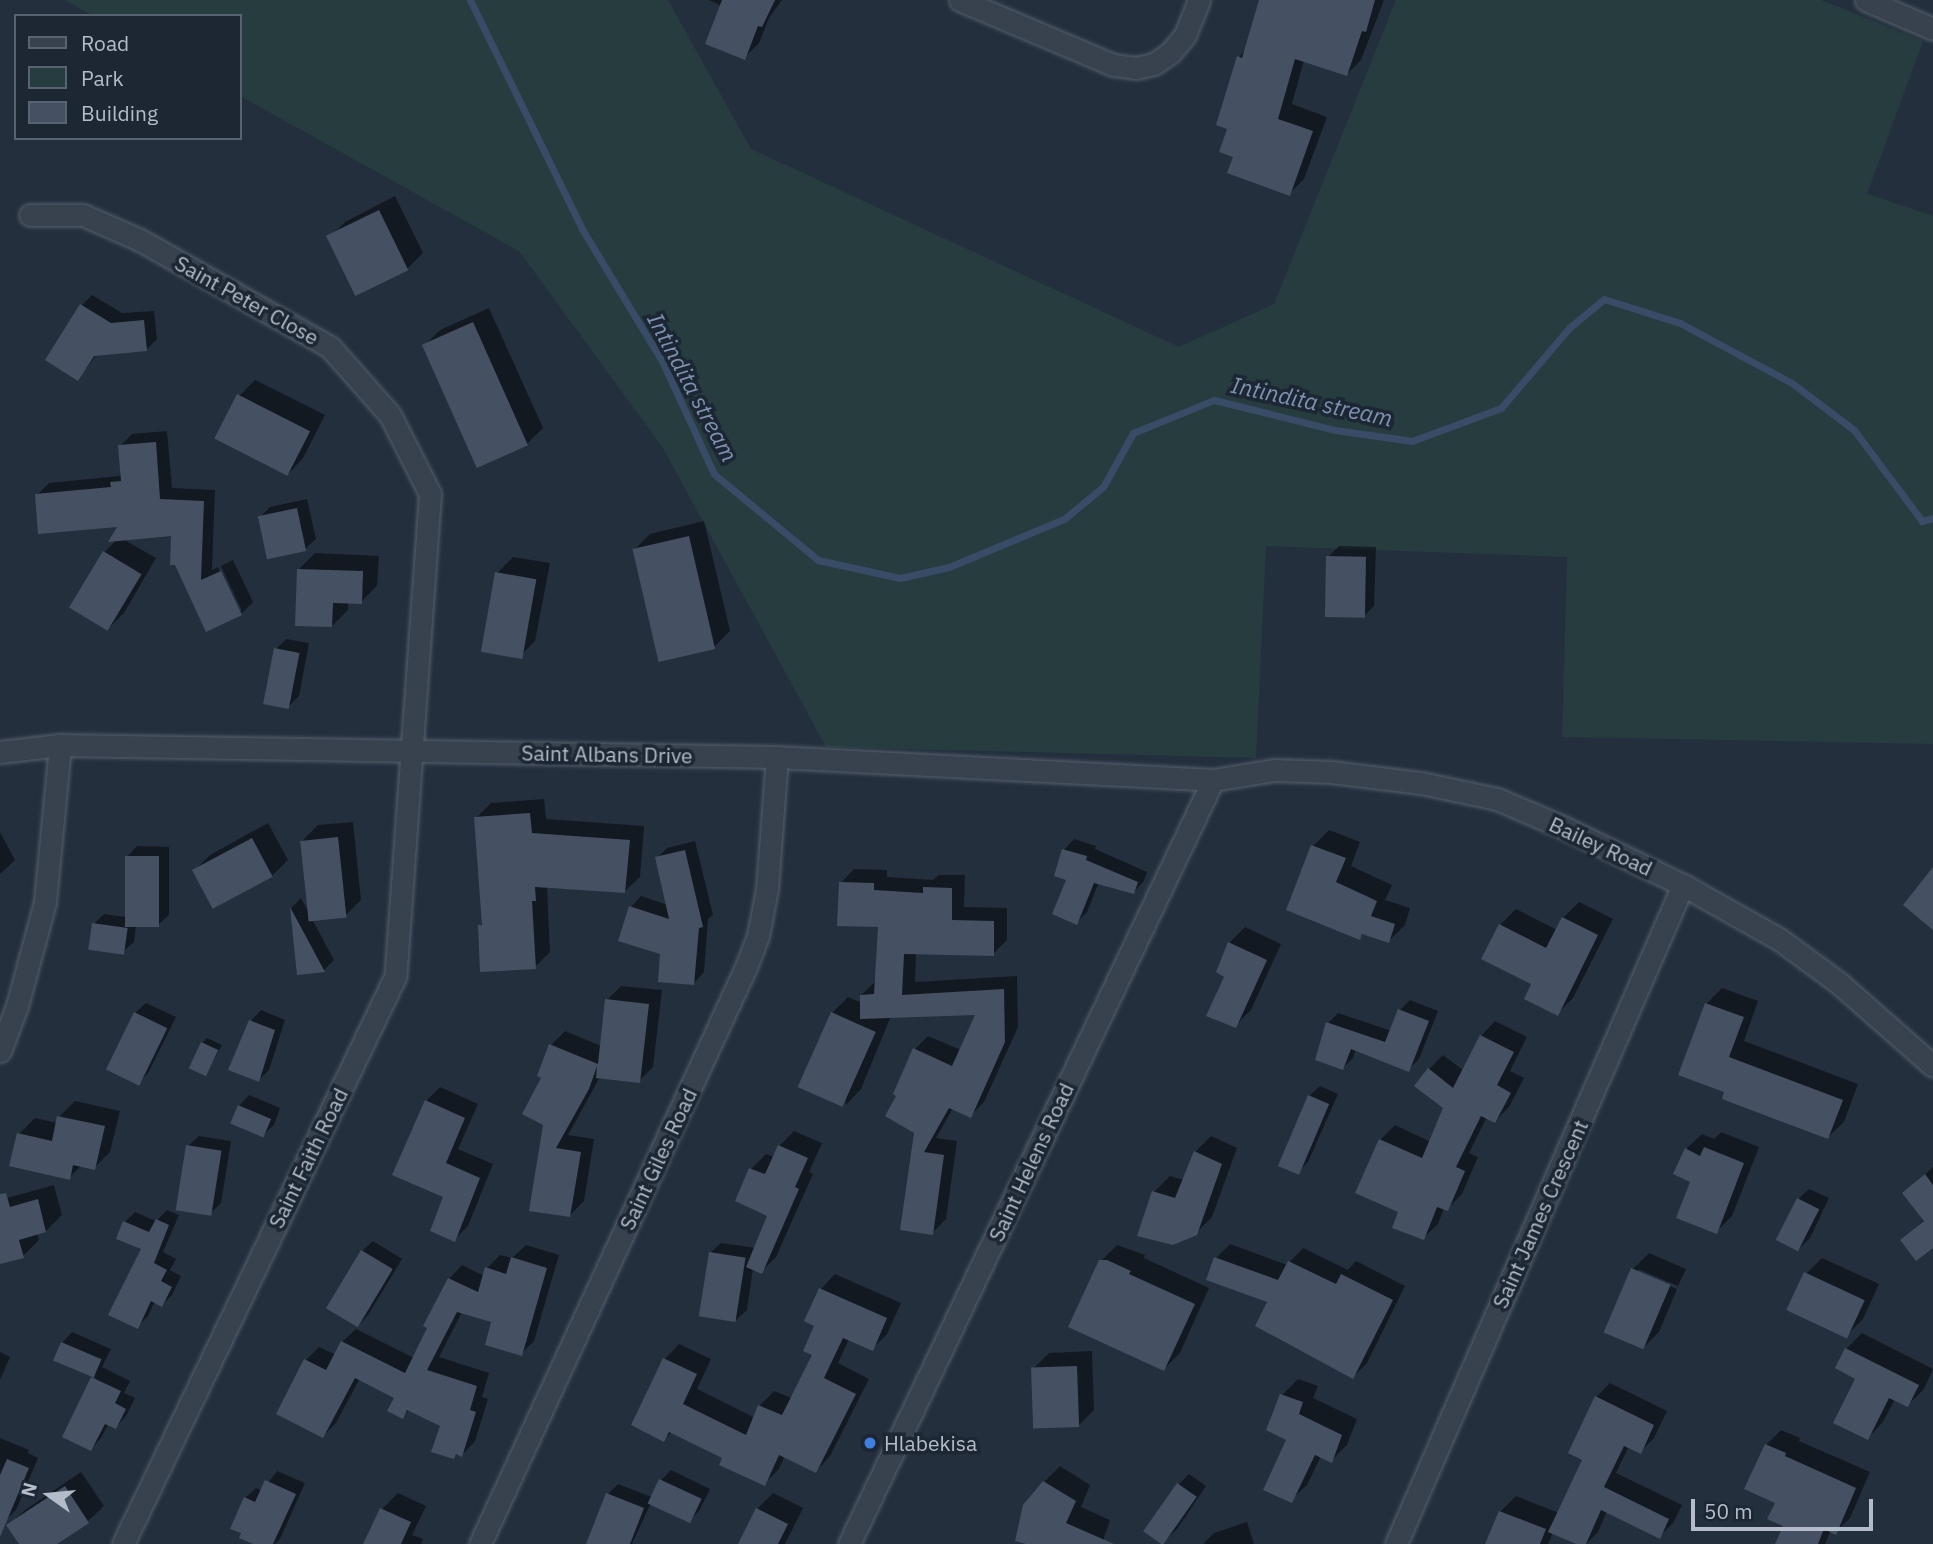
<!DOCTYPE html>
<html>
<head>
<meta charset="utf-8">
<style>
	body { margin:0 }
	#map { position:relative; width:1933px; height:1544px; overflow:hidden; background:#242f3e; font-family:"IBM Plex Sans",sans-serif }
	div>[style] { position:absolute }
	.green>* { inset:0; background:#263c3f }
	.shadow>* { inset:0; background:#0007 }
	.stream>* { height:7px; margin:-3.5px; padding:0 3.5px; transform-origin:3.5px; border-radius:3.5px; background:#394c67 }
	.building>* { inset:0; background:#455162; transform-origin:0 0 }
	.roads { filter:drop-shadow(0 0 2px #565f6c) drop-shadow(0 0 2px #565f6c) }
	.minor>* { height:21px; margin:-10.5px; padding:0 10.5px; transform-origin:10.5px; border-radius:10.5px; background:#38414e }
	.dots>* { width:19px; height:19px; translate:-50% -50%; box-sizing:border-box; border:4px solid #1d2633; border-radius:50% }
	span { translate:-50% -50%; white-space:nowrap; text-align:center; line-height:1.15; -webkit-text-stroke:7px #1d2633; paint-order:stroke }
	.street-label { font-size:21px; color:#b4bcc9 }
	.poi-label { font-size:21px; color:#b4bcc9 }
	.left { translate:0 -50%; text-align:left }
	.water-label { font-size:23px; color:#7c92b1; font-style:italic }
	.legend { position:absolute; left:14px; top:14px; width:228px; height:126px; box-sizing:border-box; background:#1d2633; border:2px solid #59626f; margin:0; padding:9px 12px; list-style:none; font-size:21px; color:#b4bcc9 }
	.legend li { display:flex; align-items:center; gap:14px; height:35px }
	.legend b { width:35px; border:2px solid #59626f }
	.north { position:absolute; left:14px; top:1460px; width:70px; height:70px; -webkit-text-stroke:5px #1d2633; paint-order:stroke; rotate:285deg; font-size:19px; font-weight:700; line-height:28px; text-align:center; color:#b4bcc9 }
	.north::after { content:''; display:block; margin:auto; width:24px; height:32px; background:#b4bcc9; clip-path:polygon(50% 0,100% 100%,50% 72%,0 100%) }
	.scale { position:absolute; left:1691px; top:1499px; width:182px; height:32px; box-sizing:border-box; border:4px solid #b4bcc9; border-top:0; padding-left:9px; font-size:21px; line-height:24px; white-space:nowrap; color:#b4bcc9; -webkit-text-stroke:5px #1d2633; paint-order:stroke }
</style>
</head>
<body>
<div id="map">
	<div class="green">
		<div style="clip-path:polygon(65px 0,668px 0,751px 149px,1179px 347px,1274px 304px,1396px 0,1821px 0,1923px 41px,1867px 194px,1933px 216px,1933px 744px,1562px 737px,1567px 557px,1266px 546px,1256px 758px,826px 747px,663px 448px,519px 251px,240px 96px,240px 16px,94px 16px)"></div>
	</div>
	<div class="shadow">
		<div style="clip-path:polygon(709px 0,782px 0,769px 18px,759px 43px,744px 58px,722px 6px)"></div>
		<div style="clip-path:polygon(1268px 0,1384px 0,1361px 60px,1347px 74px,1304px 60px,1292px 104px,1327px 117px,1304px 179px,1289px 194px,1235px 156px,1229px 128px,1239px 57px,1246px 49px)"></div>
		<div style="clip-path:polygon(395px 196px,423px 253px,407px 269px,329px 238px,345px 222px)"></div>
		<div style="clip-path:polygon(92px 295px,122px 313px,154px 311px,157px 339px,146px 350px,97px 354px,78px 379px,48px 359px,82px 305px)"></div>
		<div style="clip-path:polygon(489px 308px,543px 428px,527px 444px,424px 346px,440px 330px)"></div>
		<div style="clip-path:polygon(255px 380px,325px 415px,303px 458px,288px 474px,239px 396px)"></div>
		<div style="clip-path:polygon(167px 431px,172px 488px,215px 490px,212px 570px,218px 567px,238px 611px,242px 611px,221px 566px,233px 560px,253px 602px,241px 614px,206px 630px,173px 534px,123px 539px,156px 558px,124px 613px,108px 629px,104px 553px,117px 539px,120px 525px,37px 495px,49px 483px,119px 476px,122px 473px,120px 446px,132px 434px)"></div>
		<div style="clip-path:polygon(307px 499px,316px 539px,305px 549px,260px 517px,270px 507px)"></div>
		<div style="clip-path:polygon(704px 521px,730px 631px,714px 647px,634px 550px,650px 534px)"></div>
		<div style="clip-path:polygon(1339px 546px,1376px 547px,1374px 606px,1364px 616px,1328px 557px)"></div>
		<div style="clip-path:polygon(315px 553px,379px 556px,377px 586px,361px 602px,348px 602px,348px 610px,332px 626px,299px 569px)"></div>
		<div style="clip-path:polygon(513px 557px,550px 563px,535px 641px,519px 657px,497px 573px)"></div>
		<div style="clip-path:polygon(286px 639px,309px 643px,299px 696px,288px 707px,276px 649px)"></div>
		<div style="clip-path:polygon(544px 799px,546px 819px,644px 826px,640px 877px,625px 891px,547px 888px,550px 952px,535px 967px,480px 926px,484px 922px,476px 818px,491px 803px)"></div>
		<div style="clip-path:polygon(353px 822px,361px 900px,345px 916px,312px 919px,334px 960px,324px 970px,299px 973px,291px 908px,301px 898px,310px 915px,302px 841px,318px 825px)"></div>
		<div style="clip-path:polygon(268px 823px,288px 860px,272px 876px,194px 871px,210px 855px)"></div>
		<div style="clip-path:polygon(1329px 830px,1360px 842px,1351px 866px,1392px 885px,1385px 900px,1410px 908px,1405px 925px,1389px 941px,1364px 933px,1359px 938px,1289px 909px,1313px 846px)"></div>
		<div style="clip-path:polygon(0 832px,15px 860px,0 874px)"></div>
		<div style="clip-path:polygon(1074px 839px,1096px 846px,1095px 849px,1147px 872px,1144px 881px,1134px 892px,1099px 882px,1087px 912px,1076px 923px,1068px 879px,1056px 875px,1064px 850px)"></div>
		<div style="clip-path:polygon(695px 841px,713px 915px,708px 919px,704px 972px,694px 983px,662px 953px,631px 907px,641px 896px,668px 905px,657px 858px,667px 848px)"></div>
		<div style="clip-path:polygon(137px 846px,169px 847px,169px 915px,158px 925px,136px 925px,134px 942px,123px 952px,94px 924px,104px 914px,126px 917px,127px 857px)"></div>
		<div style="clip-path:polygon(854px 869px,887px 870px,887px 877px,933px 880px,939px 875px,965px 875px,964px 907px,1007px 908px,1007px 940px,993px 954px,916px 953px,915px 982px,1017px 976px,1018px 1027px,984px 1102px,970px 1116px,953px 1108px,936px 1138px,957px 1141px,946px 1219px,932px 1233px,916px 1132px,899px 1095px,915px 1049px,928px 1036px,961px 1050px,977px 1013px,891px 1016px,861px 1089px,846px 1105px,832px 1013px,848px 997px,862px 1003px,861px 995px,875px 982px,880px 925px,841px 883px)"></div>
		<div style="clip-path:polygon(1579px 902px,1613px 919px,1573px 998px,1557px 1014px,1533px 983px,1500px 925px,1516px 909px,1557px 930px,1563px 918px)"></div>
		<div style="clip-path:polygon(1245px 927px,1281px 944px,1251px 1010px,1235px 1026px,1229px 943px)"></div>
		<div style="clip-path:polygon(621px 986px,662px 990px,653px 1067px,639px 1081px,600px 1077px,568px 1135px,594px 1139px,584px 1201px,570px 1215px,544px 1124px,544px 1077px,551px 1045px,565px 1031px,601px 1046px,607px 1000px)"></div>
		<div style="clip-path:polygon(1722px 988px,1758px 1001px,1744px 1041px,1858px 1084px,1844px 1122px,1828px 1137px,1727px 1091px,1706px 1004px)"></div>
		<div style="clip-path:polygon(1410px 1000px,1438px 1011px,1419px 1059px,1408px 1070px,1356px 1049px,1353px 1058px,1343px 1068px,1328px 1023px,1338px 1013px,1392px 1031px,1400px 1010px)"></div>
		<div style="clip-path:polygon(146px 1003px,176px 1017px,148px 1073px,138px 1084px,135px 1013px)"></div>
		<div style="clip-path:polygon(261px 1010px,285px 1020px,269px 1070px,259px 1080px,251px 1021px)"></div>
		<div style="clip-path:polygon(1495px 1021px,1527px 1037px,1510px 1071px,1524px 1078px,1509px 1107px,1495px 1121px,1487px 1117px,1469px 1153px,1478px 1157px,1462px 1194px,1447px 1209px,1444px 1208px,1438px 1224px,1423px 1238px,1401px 1211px,1380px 1140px,1395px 1125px,1431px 1142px,1445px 1107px,1429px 1069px,1443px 1055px,1464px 1071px,1481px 1036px)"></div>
		<div style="clip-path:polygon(207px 1038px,222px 1045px,206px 1074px,202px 1043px)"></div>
		<div style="clip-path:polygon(1320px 1086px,1338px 1094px,1308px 1162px,1297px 1173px,1309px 1096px)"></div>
		<div style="clip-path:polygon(440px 1087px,478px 1104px,458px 1149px,493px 1164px,468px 1226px,454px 1240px,426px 1101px)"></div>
		<div style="clip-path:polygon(249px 1095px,280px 1108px,274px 1125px,263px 1135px,239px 1106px)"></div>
		<div style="clip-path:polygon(75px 1101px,120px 1111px,110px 1152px,94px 1168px,82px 1165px,69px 1178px,19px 1134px,35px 1118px,57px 1123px,59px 1117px)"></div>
		<div style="clip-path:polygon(794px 1131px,822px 1143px,809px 1172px,813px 1174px,776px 1257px,761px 1272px,753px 1268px,747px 1310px,736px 1320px,710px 1253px,721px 1243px,756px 1248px,770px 1215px,737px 1200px,751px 1169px,766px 1154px,774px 1157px,779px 1146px)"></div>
		<div style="clip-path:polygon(1721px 1132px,1759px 1147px,1732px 1216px,1716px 1232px,1692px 1181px,1686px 1149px,1702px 1134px,1714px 1139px)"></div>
		<div style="clip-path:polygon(199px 1136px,231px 1141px,221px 1203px,211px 1213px,188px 1146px)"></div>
		<div style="clip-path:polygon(1211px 1136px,1237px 1148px,1212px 1217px,1196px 1233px,1154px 1192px,1170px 1176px,1184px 1180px,1195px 1152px)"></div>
		<div style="clip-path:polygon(1933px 1167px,1933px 1245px,1902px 1240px,1925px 1219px,1904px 1193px)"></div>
		<div style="clip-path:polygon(54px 1185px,62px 1215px,46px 1231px,37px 1233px,39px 1240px,23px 1256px,0 1262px,0 1200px)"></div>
		<div style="clip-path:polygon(1809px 1189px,1829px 1198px,1810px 1238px,1800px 1248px,1798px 1199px)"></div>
		<div style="clip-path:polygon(167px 1210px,179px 1215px,163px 1252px,176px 1259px,170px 1270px,181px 1276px,172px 1295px,162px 1305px,155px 1301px,148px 1316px,137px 1327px,143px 1248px,125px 1222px,135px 1212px,156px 1221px)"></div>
		<div style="clip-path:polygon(373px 1241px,402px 1259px,368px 1315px,358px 1326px,362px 1251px)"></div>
		<div style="clip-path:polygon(1230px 1244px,1287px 1265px,1303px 1248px,1348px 1270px,1356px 1261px,1405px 1286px,1367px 1363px,1353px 1377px,1216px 1258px)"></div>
		<div style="clip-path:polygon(526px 1245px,559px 1255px,534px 1341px,521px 1354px,493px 1321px,462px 1312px,439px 1357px,489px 1373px,482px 1397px,488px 1399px,475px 1441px,462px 1455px,458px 1453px,454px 1457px,442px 1425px,410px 1409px,402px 1417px,396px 1397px,360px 1378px,336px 1423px,323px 1436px,306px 1360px,319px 1347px,336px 1355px,342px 1342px,356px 1329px,414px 1358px,449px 1279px,462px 1265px,484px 1276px,487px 1268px,500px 1255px,512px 1258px)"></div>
		<div style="clip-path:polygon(1117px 1245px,1145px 1255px,1144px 1258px,1209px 1288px,1180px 1353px,1164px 1369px,1101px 1261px)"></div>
		<div style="clip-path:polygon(1649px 1253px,1686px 1269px,1678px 1286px,1638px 1269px,1638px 1273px,1677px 1289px,1659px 1332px,1643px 1348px,1633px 1269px)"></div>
		<div style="clip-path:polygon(1822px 1258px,1879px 1284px,1863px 1319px,1847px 1335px,1806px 1274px)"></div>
		<div style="clip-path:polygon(835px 1274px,901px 1303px,887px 1334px,872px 1349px,849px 1339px,838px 1363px,869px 1379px,830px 1456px,816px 1471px,785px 1456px,779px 1469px,764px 1484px,724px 1458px,672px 1432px,664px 1440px,665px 1359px,679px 1344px,711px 1359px,697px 1389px,755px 1418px,759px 1406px,774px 1391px,792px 1398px,814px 1354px,821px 1289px)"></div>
		<div style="clip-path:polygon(72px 1332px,111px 1349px,102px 1367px,130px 1381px,124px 1393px,135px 1398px,126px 1416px,116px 1427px,109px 1423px,101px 1438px,91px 1449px,95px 1375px,56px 1359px,62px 1343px)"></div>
		<div style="clip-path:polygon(1862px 1333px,1933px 1369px,1924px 1389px,1908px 1405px,1895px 1399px,1883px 1422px,1868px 1438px,1858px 1378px,1846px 1349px)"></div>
		<div style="clip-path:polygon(1092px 1351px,1094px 1410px,1078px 1426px,1033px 1369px,1049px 1353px)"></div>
		<div style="clip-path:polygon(0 1352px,10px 1357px,0 1380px)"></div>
		<div style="clip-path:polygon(1298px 1379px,1318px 1386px,1313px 1398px,1357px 1419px,1347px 1445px,1331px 1461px,1321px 1456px,1307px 1485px,1291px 1500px,1289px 1439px,1282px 1395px)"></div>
		<div style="clip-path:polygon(1610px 1383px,1667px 1411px,1654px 1438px,1640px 1452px,1629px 1446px,1616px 1473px,1682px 1505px,1673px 1523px,1659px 1537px,1607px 1511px,1598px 1532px,1586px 1544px,1553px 1532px,1548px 1544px,1501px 1544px,1500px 1512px,1516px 1496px,1559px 1513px,1585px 1460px,1596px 1397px)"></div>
		<div style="clip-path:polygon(1781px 1430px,1800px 1438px,1799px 1441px,1870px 1472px,1850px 1518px,1835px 1532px,1831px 1530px,1825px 1544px,1777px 1544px,1785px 1525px,1777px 1502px,1766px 1445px)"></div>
		<div style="clip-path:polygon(0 1438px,29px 1450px,28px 1453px,38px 1458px,16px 1510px,6px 1520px,0 1518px)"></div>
		<div style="clip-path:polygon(1060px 1466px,1090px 1485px,1081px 1507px,1110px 1520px,1102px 1544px,1032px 1544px,1044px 1482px)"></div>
		<div style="clip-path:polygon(671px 1470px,710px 1489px,699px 1511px,689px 1522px,651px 1503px,632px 1544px,588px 1544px,608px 1494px,618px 1484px,652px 1497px,661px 1480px)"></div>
		<div style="clip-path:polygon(277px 1471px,305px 1483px,280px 1539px,275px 1544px,257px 1544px,245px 1498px,256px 1488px,262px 1491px)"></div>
		<div style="clip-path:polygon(81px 1472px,104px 1506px,88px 1521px,54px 1544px,21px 1544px,9px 1525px,25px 1510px)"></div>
		<div style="clip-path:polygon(1189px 1474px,1206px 1486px,1177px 1529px,1166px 1540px,1160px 1540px,1179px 1484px)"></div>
		<div style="clip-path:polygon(398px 1493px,426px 1506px,412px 1535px,423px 1539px,421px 1544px,365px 1544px,382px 1509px)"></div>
		<div style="clip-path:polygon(773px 1493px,803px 1508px,785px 1544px,740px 1544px,757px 1509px)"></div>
		<div style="clip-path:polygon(1247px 1522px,1254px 1544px,1203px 1544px,1214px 1533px)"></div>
	</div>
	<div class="stream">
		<div style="left:470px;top:0;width:255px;rotate:63.9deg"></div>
		<div style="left:582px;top:229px;width:157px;rotate:58.8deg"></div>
		<div style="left:663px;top:363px;width:122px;rotate:65.3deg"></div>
		<div style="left:714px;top:474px;width:135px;rotate:39.6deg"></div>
		<div style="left:818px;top:560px;width:84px;rotate:12.4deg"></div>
		<div style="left:900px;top:578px;width:50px;rotate:-12.7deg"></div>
		<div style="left:949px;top:567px;width:125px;rotate:-22.7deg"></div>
		<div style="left:1064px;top:519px;width:50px;rotate:-39.4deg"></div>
		<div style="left:1103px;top:487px;width:62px;rotate:-60.9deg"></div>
		<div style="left:1133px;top:433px;width:87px;rotate:-22.2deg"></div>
		<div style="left:1214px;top:400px;width:125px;rotate:13.9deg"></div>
		<div style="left:1335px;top:430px;width:78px;rotate:8.1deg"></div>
		<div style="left:1412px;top:441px;width:95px;rotate:-20.3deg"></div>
		<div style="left:1501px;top:408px;width:105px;rotate:-49.6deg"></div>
		<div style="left:1569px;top:328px;width:45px;rotate:-39.6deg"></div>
		<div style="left:1604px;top:299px;width:80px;rotate:17.5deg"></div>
		<div style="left:1680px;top:323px;width:127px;rotate:28.2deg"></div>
		<div style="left:1792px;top:383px;width:78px;rotate:37.2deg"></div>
		<div style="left:1854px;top:430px;width:114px;rotate:53.2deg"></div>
		<div style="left:1922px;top:521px;width:11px;rotate:-15deg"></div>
	</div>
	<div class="building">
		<div style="clip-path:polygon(722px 0,775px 0,762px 27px,758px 26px,745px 60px,705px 44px)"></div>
		<div style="clip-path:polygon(1259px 0,1375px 0,1366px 32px,1362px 31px,1347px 76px,1295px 59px,1278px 119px,1313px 131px,1290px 196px,1227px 173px,1233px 157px,1219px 152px,1227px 129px,1216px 125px,1237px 56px,1242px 58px)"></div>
		<div style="left:379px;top:210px;width:67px;height:59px;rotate:64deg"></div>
		<div style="clip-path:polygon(80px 304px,111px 323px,144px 320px,147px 351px,94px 356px,78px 381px,45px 360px)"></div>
		<div style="left:473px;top:322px;width:135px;height:56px;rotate:66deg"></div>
		<div style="left:237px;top:394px;width:82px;height:50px;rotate:27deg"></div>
		<div style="clip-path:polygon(156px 442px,160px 499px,204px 501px,201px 580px,221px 571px,242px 615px,206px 632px,175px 565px,170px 565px,171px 536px,108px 542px,117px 527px,38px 534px,35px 494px,111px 487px,110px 482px,121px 481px,118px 445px)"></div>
		<div style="left:297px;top:508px;width:44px;height:40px;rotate:78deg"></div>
		<div style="left:689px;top:536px;width:116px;height:58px;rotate:77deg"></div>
		<div style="left:103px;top:551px;width:45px;height:66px;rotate:31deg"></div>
		<div style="left:1326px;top:556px;width:40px;height:61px;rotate:1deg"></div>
		<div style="clip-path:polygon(297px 569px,363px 571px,362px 604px,333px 603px,332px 627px,295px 626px)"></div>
		<div style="left:495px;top:572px;width:42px;height:81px;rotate:10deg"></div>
		<div style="left:274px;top:648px;width:26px;height:57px;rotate:11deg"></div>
		<div style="clip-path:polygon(530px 813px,532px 833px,630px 840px,625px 893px,535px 887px,536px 901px,532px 901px,536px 969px,480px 972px,478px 925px,482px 925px,474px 817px)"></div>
		<div style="left:338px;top:837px;width:81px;height:38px;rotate:84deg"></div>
		<div style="left:252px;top:838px;width:44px;height:68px;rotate:62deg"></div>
		<div style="clip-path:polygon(1311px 845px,1346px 858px,1336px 882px,1377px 901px,1371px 916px,1395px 924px,1389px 943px,1362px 934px,1360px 940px,1286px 910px)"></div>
		<div style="clip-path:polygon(1062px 849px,1087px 856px,1086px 860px,1138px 882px,1134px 894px,1094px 883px,1077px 925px,1052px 914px,1066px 880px,1054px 876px)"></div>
		<div style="clip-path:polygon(685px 850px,703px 927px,699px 928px,694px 985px,658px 982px,660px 954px,618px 941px,629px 906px,669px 919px,655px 857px)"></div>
		<div style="left:125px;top:856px;width:34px;height:71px"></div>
		<div style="clip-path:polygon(1933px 867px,1933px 930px,1903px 905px)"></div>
		<div style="clip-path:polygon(839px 882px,874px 883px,874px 890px,923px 893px,923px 887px,952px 888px,952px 920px,994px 921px,994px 956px,904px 954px,902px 995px,1004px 989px,1005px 1042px,971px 1118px,949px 1108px,924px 1152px,944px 1155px,933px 1235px,900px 1230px,914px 1133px,885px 1116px,896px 1096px,893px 1094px,913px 1048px,952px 1066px,975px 1015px,860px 1019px,860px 995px,874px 994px,878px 927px,837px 926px)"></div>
		<div style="clip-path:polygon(290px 907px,325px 972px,297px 975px)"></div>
		<div style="clip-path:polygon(1562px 917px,1598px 935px,1558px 1016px,1524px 999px,1531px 984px,1481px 959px,1499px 924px,1546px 948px)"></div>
		<div style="left:92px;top:923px;width:36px;height:27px;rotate:8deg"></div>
		<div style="clip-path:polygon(1228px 942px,1267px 960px,1236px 1028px,1206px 1016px,1224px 977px,1216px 972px)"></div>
		<div style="clip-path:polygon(605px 999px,649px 1004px,640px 1083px,596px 1078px,597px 1066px,589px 1089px,556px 1148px,581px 1152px,570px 1217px,529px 1211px,543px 1125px,522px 1114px,541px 1078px,537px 1076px,549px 1044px,598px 1064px)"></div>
		<div style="clip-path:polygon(1705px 1003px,1744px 1017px,1729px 1057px,1843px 1100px,1828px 1139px,1722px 1099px,1724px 1092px,1678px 1075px)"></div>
		<div style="clip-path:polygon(1398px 1009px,1429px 1021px,1409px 1072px,1351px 1049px,1343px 1070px,1315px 1060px,1326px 1022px,1385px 1042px)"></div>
		<div style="left:134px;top:1012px;width:37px;height:64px;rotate:26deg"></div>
		<div style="left:831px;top:1012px;width:49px;height:82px;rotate:24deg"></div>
		<div style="clip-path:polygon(249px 1020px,275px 1030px,259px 1082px,228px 1070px)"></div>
		<div style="clip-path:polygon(1480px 1035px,1514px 1052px,1497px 1085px,1511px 1093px,1495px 1123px,1481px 1116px,1456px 1167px,1465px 1171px,1448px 1211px,1437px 1207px,1424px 1240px,1392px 1228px,1398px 1212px,1355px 1193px,1379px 1139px,1422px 1158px,1443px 1108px,1414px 1086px,1428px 1068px,1453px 1088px)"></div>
		<div style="left:201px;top:1042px;width:19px;height:29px;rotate:25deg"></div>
		<div style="left:1308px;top:1095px;width:23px;height:77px;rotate:23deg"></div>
		<div style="clip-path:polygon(425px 1100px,465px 1118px,446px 1163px,480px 1178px,455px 1242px,430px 1231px,443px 1197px,392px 1175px)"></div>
		<div style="left:238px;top:1105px;width:36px;height:20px;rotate:23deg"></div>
		<div style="clip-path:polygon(57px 1116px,105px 1126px,95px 1170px,73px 1165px,70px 1180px,9px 1166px,17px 1133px,52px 1141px)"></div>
		<div style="left:186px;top:1145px;width:36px;height:66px;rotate:9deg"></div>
		<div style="clip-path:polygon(778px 1145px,808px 1158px,795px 1187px,799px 1189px,762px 1274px,746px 1267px,767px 1216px,735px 1201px,749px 1168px,765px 1174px)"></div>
		<div style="clip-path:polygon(1704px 1147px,1744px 1163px,1717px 1234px,1676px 1218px,1690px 1182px,1673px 1174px,1685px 1148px,1700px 1156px)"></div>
		<div style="clip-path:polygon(1194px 1151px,1222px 1164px,1197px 1235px,1173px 1245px,1137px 1236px,1152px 1191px,1175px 1198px)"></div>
		<div style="clip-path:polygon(1925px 1174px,1933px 1185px,1933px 1248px,1916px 1261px,1900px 1240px,1924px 1221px,1902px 1193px)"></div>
		<div style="clip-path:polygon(6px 1193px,10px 1207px,38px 1199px,46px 1232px,19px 1240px,24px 1258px,0 1264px,0 1194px)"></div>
		<div style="left:1797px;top:1198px;width:25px;height:47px;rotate:27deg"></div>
		<div style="clip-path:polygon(156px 1219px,169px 1225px,154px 1263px,167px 1270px,161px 1281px,172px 1287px,162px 1307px,151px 1301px,138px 1329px,108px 1315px,141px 1249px,116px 1239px,123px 1221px,149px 1232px)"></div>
		<div style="left:361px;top:1250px;width:37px;height:68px;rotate:31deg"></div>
		<div style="left:709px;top:1252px;width:37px;height:65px;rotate:9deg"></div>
		<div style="clip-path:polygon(511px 1257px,547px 1268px,522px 1356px,485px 1345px,491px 1322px,457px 1312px,427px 1370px,477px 1386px,470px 1410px,476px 1412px,462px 1457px,456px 1454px,454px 1459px,431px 1452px,440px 1426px,407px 1410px,403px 1419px,387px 1411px,394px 1398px,355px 1378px,323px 1438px,276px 1414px,304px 1359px,326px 1370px,341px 1341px,405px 1373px,427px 1328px,423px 1326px,448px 1278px,478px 1292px,485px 1267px,506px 1274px)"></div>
		<div style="clip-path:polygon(1214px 1257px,1278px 1280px,1288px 1261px,1336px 1284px,1341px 1274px,1393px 1300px,1353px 1379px,1255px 1326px,1267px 1302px,1206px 1280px)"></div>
		<div style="clip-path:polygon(1099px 1260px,1107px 1260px,1131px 1271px,1129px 1274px,1195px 1304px,1164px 1371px,1068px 1327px)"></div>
		<div style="left:1631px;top:1268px;width:43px;height:70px;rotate:23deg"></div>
		<div style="left:1804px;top:1272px;width:67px;height:42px;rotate:25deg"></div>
		<div style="clip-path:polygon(819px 1288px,887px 1318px,873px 1351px,843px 1338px,824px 1378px,856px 1394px,816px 1473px,779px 1455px,765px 1486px,719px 1465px,722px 1458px,669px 1432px,664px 1442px,631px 1425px,663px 1358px,697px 1374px,683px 1404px,746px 1435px,758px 1405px,782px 1415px,812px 1355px,803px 1351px,814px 1326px,804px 1321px)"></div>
		<div style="left:61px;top:1342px;width:44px;height:20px;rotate:23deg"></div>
		<div style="clip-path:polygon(1845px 1348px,1919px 1385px,1908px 1407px,1889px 1398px,1868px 1440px,1833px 1423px,1855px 1379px,1835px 1368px)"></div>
		<div style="left:1077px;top:1366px;width:61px;height:46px;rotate:88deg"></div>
		<div style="clip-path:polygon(91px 1377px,121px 1391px,115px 1403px,126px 1409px,116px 1429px,105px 1424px,91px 1451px,62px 1437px)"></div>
		<div style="clip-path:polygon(1280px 1394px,1303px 1402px,1299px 1414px,1342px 1435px,1332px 1463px,1315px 1455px,1292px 1503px,1263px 1490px,1286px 1440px,1266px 1430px)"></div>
		<div style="clip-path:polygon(1595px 1396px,1654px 1425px,1641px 1454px,1624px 1446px,1604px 1487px,1669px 1519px,1660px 1539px,1601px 1510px,1586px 1544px,1576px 1544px,1548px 1532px,1582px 1460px,1568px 1453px)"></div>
		<div style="clip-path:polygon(1765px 1444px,1786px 1453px,1785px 1456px,1856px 1488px,1836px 1535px,1824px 1529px,1818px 1544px,1775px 1544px,1783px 1526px,1767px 1519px,1775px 1503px,1744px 1489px)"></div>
		<div style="clip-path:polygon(7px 1459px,29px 1468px,0 1537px,0 1475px)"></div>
		<div style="left:659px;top:1479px;width:47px;height:27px;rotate:25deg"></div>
		<div style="clip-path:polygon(265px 1480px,296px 1494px,273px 1544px,253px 1544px,239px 1538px,241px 1533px,230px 1529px,244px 1497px,255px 1502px)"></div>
		<div style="clip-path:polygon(1043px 1481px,1076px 1501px,1066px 1523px,1114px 1544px,1026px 1544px,1015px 1541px,1023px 1505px)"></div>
		<div style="left:1177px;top:1483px;width:24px;height:59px;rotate:35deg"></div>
		<div style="clip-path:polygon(65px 1486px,89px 1523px,57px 1544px,19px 1544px,6px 1525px)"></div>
		<div style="clip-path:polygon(606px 1493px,644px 1508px,630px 1544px,586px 1544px)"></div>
		<div style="clip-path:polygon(380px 1508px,411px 1522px,401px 1544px,363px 1544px)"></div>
		<div style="clip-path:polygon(756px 1508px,788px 1524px,778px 1544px,738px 1544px)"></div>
		<div style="clip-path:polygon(1499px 1511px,1546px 1529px,1540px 1544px,1485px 1544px)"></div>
	</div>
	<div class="roads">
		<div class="minor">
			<div style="left:960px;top:0;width:166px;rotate:23deg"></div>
			<div style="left:1113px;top:65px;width:23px;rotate:7deg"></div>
			<div style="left:1136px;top:68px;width:18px;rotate:-13deg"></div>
			<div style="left:1154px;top:64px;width:19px;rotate:-35deg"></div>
			<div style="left:1170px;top:53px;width:23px;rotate:-50deg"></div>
			<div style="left:1185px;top:35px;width:38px;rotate:-68deg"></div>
			<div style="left:1866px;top:0;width:73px;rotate:23.4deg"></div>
			<div style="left:30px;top:215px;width:53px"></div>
			<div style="left:83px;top:215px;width:62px;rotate:23.7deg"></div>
			<div style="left:140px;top:240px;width:218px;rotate:29.4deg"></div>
			<div style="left:330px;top:347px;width:91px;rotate:48.6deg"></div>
			<div style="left:390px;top:415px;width:89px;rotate:63.1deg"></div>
			<div style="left:430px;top:494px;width:484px;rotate:94.1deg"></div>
			<div style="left:395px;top:977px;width:629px;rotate:115.63deg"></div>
			<div style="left:0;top:752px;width:60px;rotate:-6.7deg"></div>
			<div style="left:60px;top:745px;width:717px;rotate:0.96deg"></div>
			<div style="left:777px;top:757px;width:437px;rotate:3deg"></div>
			<div style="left:1213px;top:780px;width:63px;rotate:-9.2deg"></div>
			<div style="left:1275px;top:770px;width:56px;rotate:2deg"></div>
			<div style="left:1331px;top:772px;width:91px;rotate:7deg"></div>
			<div style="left:1421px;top:783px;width:78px;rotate:11.9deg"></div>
			<div style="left:1497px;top:799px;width:74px;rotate:23.1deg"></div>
			<div style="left:1565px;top:828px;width:131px;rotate:25.8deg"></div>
			<div style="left:1683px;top:885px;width:110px;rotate:29.4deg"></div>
			<div style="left:1779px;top:939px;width:74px;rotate:36.3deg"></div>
			<div style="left:1839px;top:983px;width:125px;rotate:41.4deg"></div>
			<div style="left:0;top:1051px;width:48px;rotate:-69.3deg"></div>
			<div style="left:17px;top:1006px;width:108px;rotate:-74.9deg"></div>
			<div style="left:45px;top:902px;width:158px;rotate:-84.5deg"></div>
			<div style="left:480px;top:1544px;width:635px;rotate:-65.25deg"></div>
			<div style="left:746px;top:967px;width:33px;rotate:-69deg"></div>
			<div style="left:758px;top:936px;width:48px;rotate:-79.2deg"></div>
			<div style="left:767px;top:889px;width:132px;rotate:-85.7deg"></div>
			<div style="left:849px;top:1544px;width:846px;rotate:-64.53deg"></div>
			<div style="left:1396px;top:1544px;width:719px;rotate:-66.47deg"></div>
		</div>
	</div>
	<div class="dots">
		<div style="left:870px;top:1443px;background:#3f7fe0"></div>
	</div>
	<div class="street-label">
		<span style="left:247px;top:300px;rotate:29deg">Saint Peter Close</span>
		<span style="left:607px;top:754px;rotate:1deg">Saint Albans Drive</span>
		<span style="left:1601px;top:846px;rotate:25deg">Bailey Road</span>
		<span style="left:308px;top:1158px;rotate:-64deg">Saint Faith Road</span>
		<span style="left:658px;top:1159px;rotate:-65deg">Saint Giles Road</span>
		<span style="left:1031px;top:1162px;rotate:-65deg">Saint Helens Road</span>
		<span style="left:1540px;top:1214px;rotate:-66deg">Saint James Crescent</span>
	</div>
	<div class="poi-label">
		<span class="left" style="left:884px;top:1443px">Hlabekisa</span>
	</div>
	<div class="water-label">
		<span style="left:693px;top:387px;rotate:62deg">Intindita stream</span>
		<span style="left:1312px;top:401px;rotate:12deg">Intindita stream</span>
	</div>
	<ul class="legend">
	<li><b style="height:9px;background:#38414e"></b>Road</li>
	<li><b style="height:19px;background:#263c3f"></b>Park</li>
	<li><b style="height:19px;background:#455162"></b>Building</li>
	</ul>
	<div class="north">N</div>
	<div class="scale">50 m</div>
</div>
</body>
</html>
